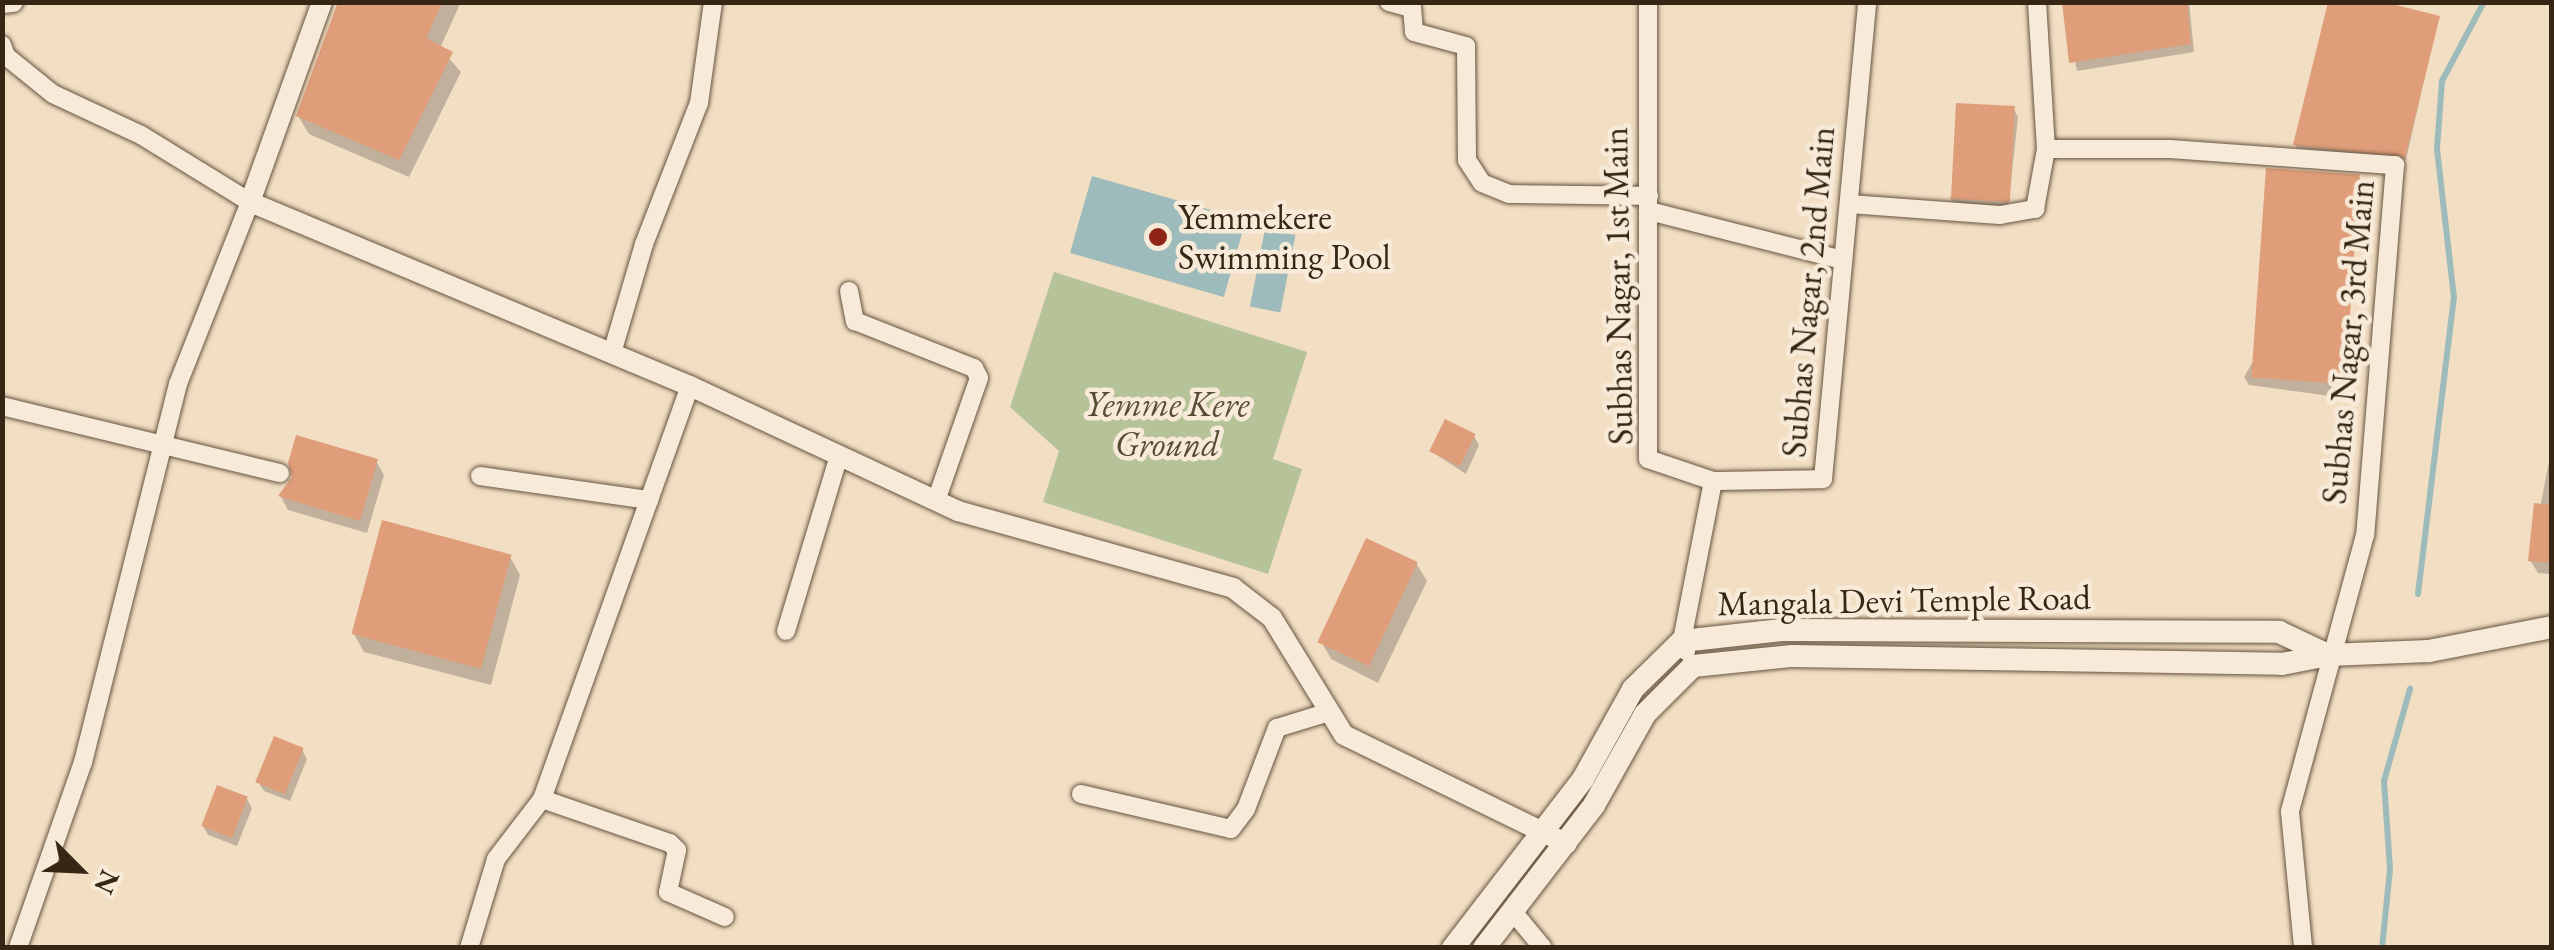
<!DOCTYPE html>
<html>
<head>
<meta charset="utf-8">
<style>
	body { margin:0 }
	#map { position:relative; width:2554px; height:950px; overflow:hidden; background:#f2dec3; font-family:"EB Garamond",serif }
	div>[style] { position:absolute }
	.green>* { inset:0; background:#b6c297 }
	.water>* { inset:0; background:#9dbbbb; transform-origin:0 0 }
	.shadow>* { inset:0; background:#0003 }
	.stream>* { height:6px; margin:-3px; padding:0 3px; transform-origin:3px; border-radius:3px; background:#9dbbbb }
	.building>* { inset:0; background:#e09d79; transform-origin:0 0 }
	.roads { filter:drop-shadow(0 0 2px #655440) drop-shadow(0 0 2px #655440) }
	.minor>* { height:18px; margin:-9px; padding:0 9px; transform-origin:9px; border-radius:9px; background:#f7ead8 }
	.tertiary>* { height:20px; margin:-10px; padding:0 10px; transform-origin:10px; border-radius:10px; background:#f7ead8 }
	.secondary>* { height:22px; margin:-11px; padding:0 11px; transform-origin:11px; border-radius:11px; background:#f7ead8 }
	.dots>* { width:28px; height:28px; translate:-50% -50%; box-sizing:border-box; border:5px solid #f7ead8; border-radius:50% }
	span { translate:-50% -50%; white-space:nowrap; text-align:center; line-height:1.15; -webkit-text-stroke:9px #f7ead8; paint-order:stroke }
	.poi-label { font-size:35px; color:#362614 }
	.left { translate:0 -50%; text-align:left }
	.street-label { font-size:35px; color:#362614 }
	.park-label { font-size:35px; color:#564d35; font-style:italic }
	.frame { position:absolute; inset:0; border:5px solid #362614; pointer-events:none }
	.north { position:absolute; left:30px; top:820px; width:100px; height:100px; -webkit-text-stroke:8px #f7ead8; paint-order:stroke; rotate:114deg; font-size:28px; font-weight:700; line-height:40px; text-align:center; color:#362614 }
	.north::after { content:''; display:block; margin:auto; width:35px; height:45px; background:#362614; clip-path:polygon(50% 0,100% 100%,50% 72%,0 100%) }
</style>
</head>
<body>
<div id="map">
	<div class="green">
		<div style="clip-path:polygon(1054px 272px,1307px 352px,1273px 459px,1302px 469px,1268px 574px,1043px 502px,1059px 451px,1010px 407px)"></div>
	</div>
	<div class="water">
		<div style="left:1092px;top:176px;width:160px;height:80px;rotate:16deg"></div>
		<div style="left:1265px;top:229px;width:31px;height:79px;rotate:11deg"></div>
	</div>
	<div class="shadow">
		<div style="clip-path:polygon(344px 2px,461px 2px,440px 48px,461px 72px,409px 177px,309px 134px,298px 116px)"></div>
		<div style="clip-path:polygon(2063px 2px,2189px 2px,2194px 52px,2077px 71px)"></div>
		<div style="clip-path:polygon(2438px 18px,2406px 160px,2297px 148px,2295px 145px)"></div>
		<div style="clip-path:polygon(2013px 108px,2018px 117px,2008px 209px,1955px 207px,1950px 198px)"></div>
		<div style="clip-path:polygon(2359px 177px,2364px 186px,2330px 396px,2249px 385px,2244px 377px)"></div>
		<div style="clip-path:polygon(1474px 436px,1479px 445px,1466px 474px,1429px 450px)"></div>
		<div style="clip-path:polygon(376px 461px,384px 475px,367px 533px,288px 510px,281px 497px)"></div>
		<div style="clip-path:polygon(2549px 461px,2552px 462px,2552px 574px,2538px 573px,2530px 560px)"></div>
		<div style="clip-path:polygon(510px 557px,520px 575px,491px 685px,364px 652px,354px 634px)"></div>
		<div style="clip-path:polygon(1416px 563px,1427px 581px,1378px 683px,1331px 659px,1321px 641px)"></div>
		<div style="clip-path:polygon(302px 750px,307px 759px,290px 801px,264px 791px,259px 783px)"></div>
		<div style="clip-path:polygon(247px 799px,252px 808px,237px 846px,208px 835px,203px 826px)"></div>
	</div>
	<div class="stream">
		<div style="left:2418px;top:594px;width:298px;rotate:-83.1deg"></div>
		<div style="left:2454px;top:298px;width:151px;rotate:-96.5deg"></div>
		<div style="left:2437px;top:148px;width:67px;rotate:-85.7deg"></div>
		<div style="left:2442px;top:81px;width:89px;rotate:-62deg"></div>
		<div style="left:2382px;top:948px;width:79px;rotate:-84.2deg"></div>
		<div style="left:2390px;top:869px;width:88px;rotate:-93.9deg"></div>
		<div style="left:2384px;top:781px;width:96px;rotate:-74.2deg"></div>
	</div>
	<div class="building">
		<div style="clip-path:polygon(338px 2px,443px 2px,426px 38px,453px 52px,399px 160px,296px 116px)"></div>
		<div style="clip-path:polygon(2062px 2px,2187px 2px,2191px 44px,2069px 63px)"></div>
		<div style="clip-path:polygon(2328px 2px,2384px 2px,2440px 16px,2405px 158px,2293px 145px)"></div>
		<div style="left:1956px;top:103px;width:59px;height:96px;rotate:3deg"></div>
		<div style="left:2266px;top:168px;width:94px;height:210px;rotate:4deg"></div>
		<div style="left:1445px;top:419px;width:34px;height:36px;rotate:26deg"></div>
		<div style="clip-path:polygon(296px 435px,378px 459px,360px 521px,278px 496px,292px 477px,288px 463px)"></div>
		<div style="clip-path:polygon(2534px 503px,2552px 505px,2552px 563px,2528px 561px)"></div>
		<div style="left:382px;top:520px;width:134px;height:118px;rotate:15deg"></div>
		<div style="left:1366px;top:538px;width:57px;height:115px;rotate:25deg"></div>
		<div style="left:274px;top:736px;width:32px;height:50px;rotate:22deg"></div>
		<div style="left:217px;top:785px;width:33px;height:44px;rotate:21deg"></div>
	</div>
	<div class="roads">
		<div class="minor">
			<div style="left:1389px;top:2px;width:24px;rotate:15deg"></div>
			<div style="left:1412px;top:8px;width:24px;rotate:85deg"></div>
			<div style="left:1414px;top:32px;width:54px;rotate:15.1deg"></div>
			<div style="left:1466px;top:46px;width:114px;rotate:89.5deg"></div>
			<div style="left:1467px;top:160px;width:27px;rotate:57deg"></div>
			<div style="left:1482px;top:183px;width:29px;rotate:22deg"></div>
			<div style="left:1509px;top:194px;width:140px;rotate:0.8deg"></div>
			<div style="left:1648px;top:2px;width:457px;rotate:90deg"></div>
			<div style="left:1648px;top:459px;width:69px;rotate:18.7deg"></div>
			<div style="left:1713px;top:481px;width:163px;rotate:101deg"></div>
			<div style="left:1682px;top:641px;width:11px;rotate:68deg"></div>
			<div style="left:2037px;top:2px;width:147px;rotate:86.5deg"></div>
			<div style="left:2046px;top:149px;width:124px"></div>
			<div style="left:2170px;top:149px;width:226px;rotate:4.1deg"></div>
			<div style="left:2395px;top:165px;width:371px;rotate:94.6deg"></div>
			<div style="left:2365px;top:535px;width:287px;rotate:105.2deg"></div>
			<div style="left:2290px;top:812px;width:137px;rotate:84.5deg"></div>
			<div style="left:2px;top:45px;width:12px;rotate:70deg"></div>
			<div style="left:6px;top:56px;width:60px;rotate:39deg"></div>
			<div style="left:53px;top:94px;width:97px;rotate:25deg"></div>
			<div style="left:141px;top:135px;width:128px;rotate:31.6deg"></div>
			<div style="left:250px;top:202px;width:196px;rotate:111.6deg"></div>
			<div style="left:178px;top:384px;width:390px;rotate:104.1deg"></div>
			<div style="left:83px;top:762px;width:197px;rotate:109.3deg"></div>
			<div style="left:1849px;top:204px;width:151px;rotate:4.2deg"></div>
			<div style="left:2000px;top:215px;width:36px;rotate:-10deg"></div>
			<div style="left:2035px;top:209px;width:61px;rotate:-79.6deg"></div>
			<div style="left:1649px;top:211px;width:200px;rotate:14.2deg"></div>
			<div style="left:849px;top:291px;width:31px;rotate:79deg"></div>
			<div style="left:855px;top:321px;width:128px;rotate:21.6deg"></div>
			<div style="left:974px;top:368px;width:11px;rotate:63deg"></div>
			<div style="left:979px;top:378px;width:130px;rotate:109.3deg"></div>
			<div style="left:612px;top:353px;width:114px;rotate:-73.6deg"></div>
			<div style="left:644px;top:244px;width:151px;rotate:-68.7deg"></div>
			<div style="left:699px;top:103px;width:102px;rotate:-82.1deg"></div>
			<div style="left:2px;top:406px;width:286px;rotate:13.6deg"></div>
			<div style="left:480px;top:476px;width:171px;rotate:8.1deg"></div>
			<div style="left:1713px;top:481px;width:110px;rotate:-1deg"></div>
			<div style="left:1823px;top:479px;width:479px;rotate:-84.7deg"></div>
			<div style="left:786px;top:631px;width:184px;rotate:-73.2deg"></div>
			<div style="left:1081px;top:794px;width:154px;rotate:13.1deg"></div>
			<div style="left:1231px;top:829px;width:25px;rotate:-53deg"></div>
			<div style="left:1246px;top:809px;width:87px;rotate:-69.1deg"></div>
			<div style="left:1277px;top:728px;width:54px;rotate:-17.1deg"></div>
			<div style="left:542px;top:799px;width:135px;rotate:19deg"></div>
			<div style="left:670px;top:843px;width:10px;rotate:45deg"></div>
			<div style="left:677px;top:850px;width:43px;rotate:102.1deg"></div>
			<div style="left:668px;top:892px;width:62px;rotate:23.7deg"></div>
			<div style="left:1514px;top:913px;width:45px;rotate:50.4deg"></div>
			<div style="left:469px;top:948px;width:93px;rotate:-73.1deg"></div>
			<div style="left:496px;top:859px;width:76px;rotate:-52.5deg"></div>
			<div style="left:542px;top:799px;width:439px;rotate:-70.3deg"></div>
		</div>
		<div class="tertiary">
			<div style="left:322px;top:2px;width:213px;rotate:109.8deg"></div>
			<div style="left:250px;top:202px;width:477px;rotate:22.7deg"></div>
			<div style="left:690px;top:386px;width:296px;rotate:25deg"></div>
			<div style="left:958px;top:511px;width:286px;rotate:15.6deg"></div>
			<div style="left:1233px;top:588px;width:49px;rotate:37.6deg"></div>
			<div style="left:1272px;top:618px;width:137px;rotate:58.4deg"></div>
			<div style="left:1344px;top:735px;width:248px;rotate:26deg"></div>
			<div style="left:2px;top:3px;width:11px;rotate:-5deg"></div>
		</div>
		<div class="secondary">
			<div style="left:1453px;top:948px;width:213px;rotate:-52.4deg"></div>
			<div style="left:1583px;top:779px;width:103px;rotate:-60.9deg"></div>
			<div style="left:1633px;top:689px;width:69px;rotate:-44.4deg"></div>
			<div style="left:1682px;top:641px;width:100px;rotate:-6.3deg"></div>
			<div style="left:1781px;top:630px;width:498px;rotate:0.2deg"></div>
			<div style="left:2279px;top:632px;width:54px;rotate:25.1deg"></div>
			<div style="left:1484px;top:948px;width:180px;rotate:-52.4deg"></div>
			<div style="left:1594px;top:805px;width:104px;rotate:-60.7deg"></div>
			<div style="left:1645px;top:714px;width:68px;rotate:-45deg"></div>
			<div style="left:1693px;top:666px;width:100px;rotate:-5.8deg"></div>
			<div style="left:1792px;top:656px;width:490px;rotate:0.9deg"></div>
			<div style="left:2282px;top:664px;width:47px;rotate:-11.1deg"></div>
			<div style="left:2328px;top:655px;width:101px;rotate:-2.3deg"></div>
			<div style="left:2429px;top:651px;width:125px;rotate:-11deg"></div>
		</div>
	</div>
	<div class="dots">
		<div style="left:1158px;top:237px;background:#8f2418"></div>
	</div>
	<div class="poi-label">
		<span class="left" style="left:1178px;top:237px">Yemmekere<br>Swimming Pool</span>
	</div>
	<div class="street-label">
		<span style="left:1618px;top:286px;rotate:-91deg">Subhas Nagar, 1st Main</span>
		<span style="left:1808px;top:292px;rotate:-85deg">Subhas Nagar, 2nd Main</span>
		<span style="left:2348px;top:342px;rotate:-85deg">Subhas Nagar, 3rd Main</span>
		<span style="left:1904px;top:600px;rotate:-1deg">Mangala Devi Temple Road</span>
	</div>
	<div class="park-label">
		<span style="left:1167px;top:424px">Yemme Kere<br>Ground</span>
	</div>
	<div class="frame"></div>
	<div class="north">N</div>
</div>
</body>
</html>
